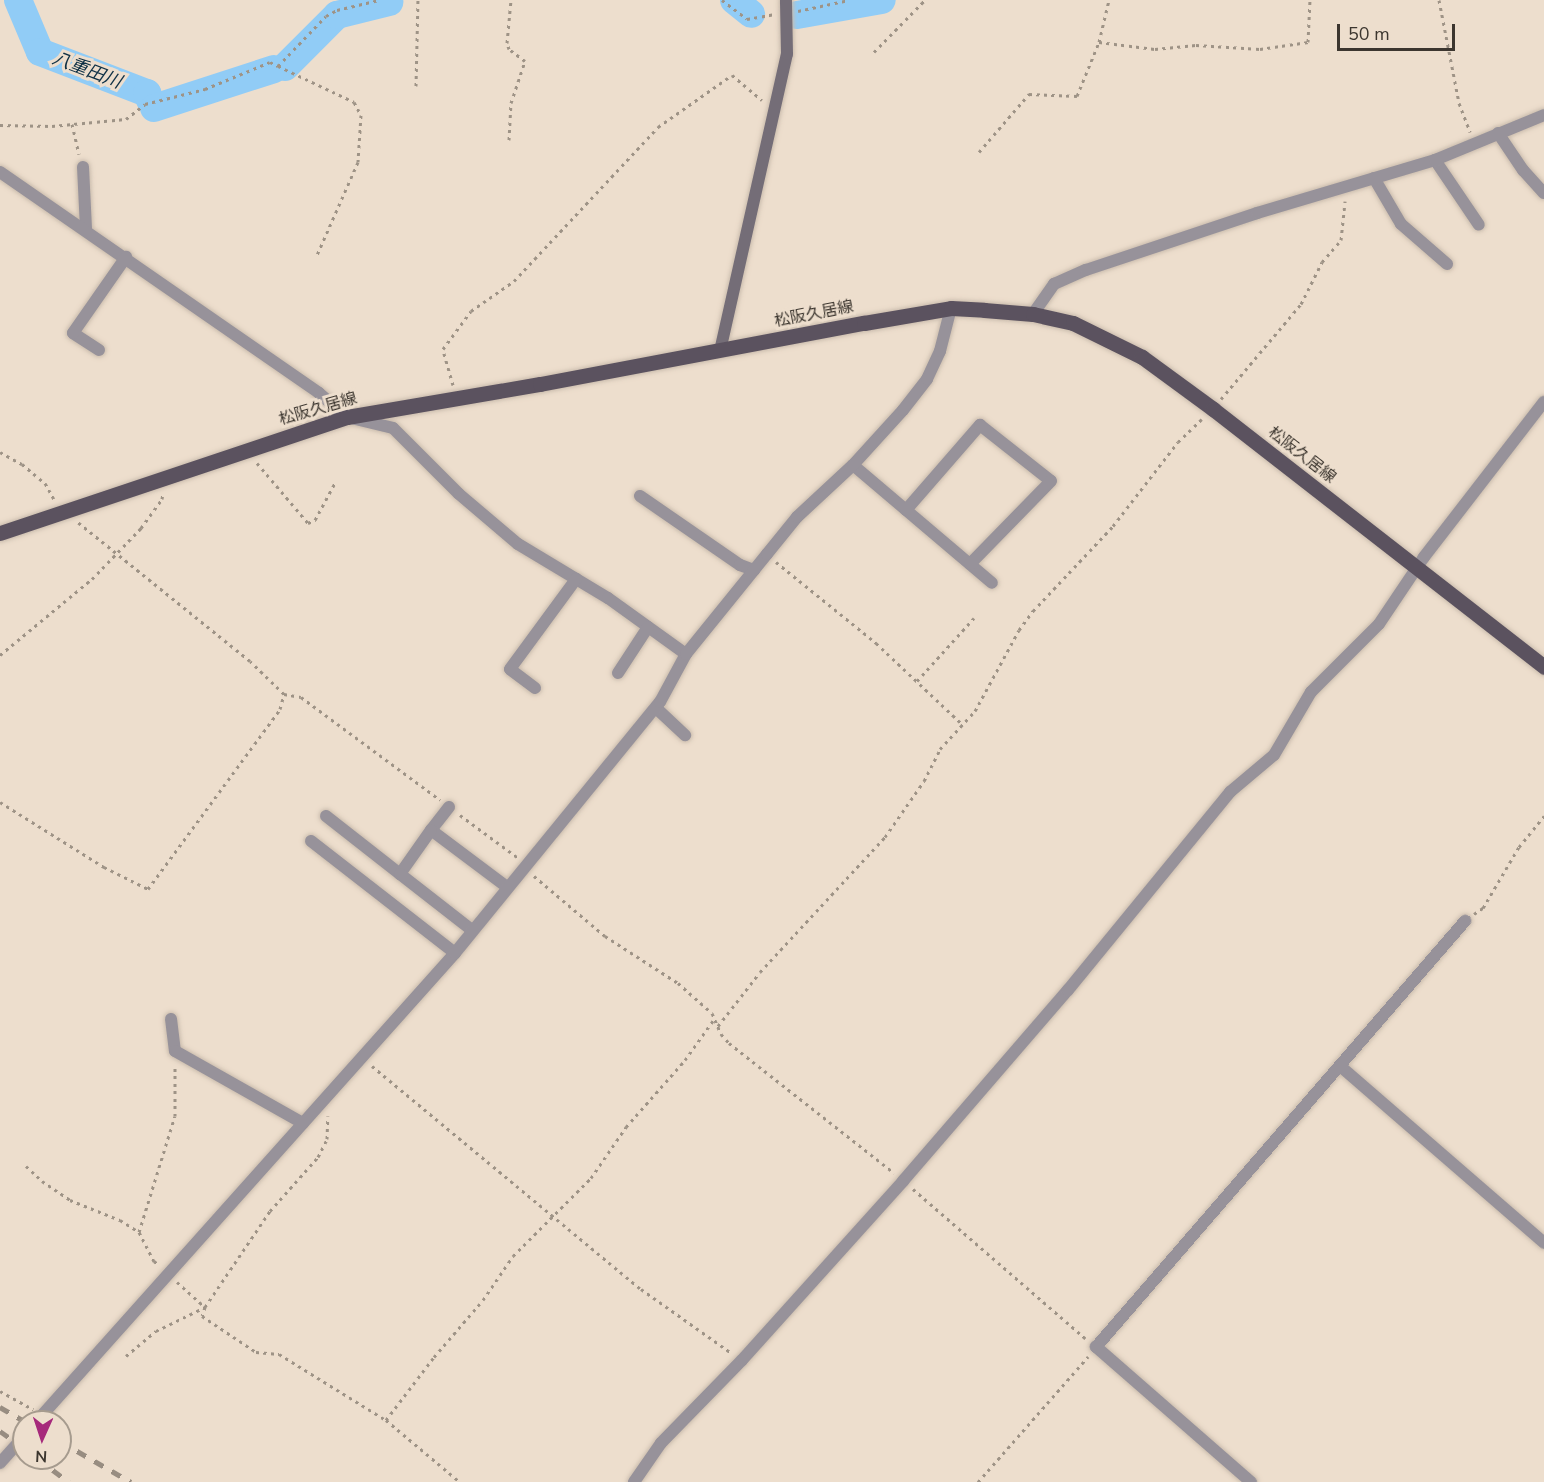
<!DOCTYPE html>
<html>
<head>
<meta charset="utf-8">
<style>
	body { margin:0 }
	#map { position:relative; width:1544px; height:1482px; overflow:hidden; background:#eddecd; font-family:"Nunito Sans","Noto Sans JP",sans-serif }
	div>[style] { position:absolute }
	.river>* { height:28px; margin:-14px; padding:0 14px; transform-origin:14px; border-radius:14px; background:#91ccf6 }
	.path>* { height:3px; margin-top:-1.5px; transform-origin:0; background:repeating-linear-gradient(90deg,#9e9386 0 3px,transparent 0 7.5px) }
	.roads { filter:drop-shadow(0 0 2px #cabcad) drop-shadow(0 0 2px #cabcad) }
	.street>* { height:12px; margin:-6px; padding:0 6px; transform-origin:6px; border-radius:6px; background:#97929a }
	.secondary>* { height:12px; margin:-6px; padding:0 6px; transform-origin:6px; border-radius:6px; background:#746d77 }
	.primary>* { height:15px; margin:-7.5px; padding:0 7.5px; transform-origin:7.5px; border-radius:7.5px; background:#5b525f }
	.rail>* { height:4.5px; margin-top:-2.25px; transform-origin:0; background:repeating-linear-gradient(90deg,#988d81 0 10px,transparent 0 20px) }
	span { translate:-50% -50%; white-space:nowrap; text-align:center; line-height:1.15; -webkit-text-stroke:6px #eddecd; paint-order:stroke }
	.street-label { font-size:16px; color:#3c362f }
	.water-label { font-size:18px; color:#0e3045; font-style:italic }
	.north { position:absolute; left:12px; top:1410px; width:60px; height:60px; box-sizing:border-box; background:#eddecd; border:2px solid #a69b8e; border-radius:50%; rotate:183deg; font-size:16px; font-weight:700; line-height:24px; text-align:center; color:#3c362f }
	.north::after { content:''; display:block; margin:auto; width:21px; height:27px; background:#a6297b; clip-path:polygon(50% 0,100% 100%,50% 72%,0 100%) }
	.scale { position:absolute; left:1337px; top:24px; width:118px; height:27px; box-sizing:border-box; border:3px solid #3c362f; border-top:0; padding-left:8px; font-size:18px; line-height:21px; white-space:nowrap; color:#3c362f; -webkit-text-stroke:4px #eddecd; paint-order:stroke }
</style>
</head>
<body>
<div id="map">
	<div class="river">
		<div style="left:18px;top:0;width:56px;rotate:67.1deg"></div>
		<div style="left:40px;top:52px;width:115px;rotate:21deg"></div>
		<div style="left:147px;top:93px;width:8px;rotate:67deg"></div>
		<div style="left:734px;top:0;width:22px;rotate:39deg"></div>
		<div style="left:797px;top:15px;width:86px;rotate:-10deg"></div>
		<div style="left:285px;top:67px;width:74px;rotate:-45deg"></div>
		<div style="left:337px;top:15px;width:54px;rotate:-14deg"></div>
		<div style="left:154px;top:108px;width:126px;rotate:-18deg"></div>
	</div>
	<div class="path">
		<div style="left:722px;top:0;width:31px;rotate:37deg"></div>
		<div style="left:747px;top:19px;width:27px;rotate:-10deg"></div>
		<div style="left:1439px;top:0;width:105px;rotate:79deg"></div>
		<div style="left:1459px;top:103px;width:31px;rotate:69deg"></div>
		<div style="left:798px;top:11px;width:52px;rotate:-12.2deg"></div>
		<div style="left:1099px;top:42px;width:43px;rotate:-76.6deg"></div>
		<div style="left:874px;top:52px;width:73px;rotate:-45.6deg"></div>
		<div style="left:278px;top:66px;width:84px;rotate:25.3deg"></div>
		<div style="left:354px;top:102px;width:15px;rotate:62deg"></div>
		<div style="left:361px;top:115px;width:47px;rotate:93.7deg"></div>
		<div style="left:358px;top:162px;width:102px;rotate:113.8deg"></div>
		<div style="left:416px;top:86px;width:86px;rotate:-88.7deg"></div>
		<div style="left:72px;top:124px;width:31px;rotate:77deg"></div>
		<div style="left:0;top:125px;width:52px;rotate:1.1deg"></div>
		<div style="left:52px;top:126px;width:74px;rotate:-5.4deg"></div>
		<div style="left:126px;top:119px;width:24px;rotate:-38deg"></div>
		<div style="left:145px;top:104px;width:62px;rotate:-14deg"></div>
		<div style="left:205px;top:89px;width:70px;rotate:-22.6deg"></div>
		<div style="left:270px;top:62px;width:9px;rotate:27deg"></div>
		<div style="left:278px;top:66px;width:69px;rotate:-46.2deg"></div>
		<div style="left:326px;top:16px;width:13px;rotate:-29deg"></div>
		<div style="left:337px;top:10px;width:43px;rotate:-13.4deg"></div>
		<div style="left:509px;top:140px;width:37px;rotate:-87deg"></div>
		<div style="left:511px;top:103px;width:44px;rotate:-71.6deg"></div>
		<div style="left:525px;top:61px;width:20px;rotate:-143deg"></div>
		<div style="left:509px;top:49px;width:6px;rotate:-108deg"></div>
		<div style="left:507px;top:43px;width:43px;rotate:-84.7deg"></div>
		<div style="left:979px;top:152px;width:77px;rotate:-49.2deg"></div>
		<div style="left:1029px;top:94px;width:48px;rotate:2.4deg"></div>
		<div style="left:1077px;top:96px;width:58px;rotate:-67.8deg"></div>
		<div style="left:1099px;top:42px;width:56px;rotate:7.1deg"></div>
		<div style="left:1155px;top:49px;width:41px;rotate:-5.6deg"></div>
		<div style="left:1196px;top:45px;width:64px;rotate:3.6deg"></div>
		<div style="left:1260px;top:49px;width:49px;rotate:-8.3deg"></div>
		<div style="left:1308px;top:42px;width:42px;rotate:-87.3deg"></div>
		<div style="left:453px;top:385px;width:37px;rotate:-106deg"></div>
		<div style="left:443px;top:349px;width:47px;rotate:-53.6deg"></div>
		<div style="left:471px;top:311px;width:52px;rotate:-34.9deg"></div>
		<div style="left:514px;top:281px;width:211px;rotate:-46.9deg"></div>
		<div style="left:658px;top:127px;width:90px;rotate:-35.1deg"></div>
		<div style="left:732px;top:75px;width:39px;rotate:40deg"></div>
		<div style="left:1221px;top:399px;width:124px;rotate:-49.9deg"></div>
		<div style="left:1301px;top:304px;width:47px;rotate:-63.4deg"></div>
		<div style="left:1322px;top:262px;width:29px;rotate:-49deg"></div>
		<div style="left:1341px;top:240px;width:39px;rotate:-84deg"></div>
		<div style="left:0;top:452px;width:25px;rotate:29deg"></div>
		<div style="left:22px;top:464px;width:30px;rotate:40deg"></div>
		<div style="left:45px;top:483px;width:18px;rotate:61deg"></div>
		<div style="left:257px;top:463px;width:79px;rotate:49.6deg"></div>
		<div style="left:308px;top:523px;width:8px;rotate:-23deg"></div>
		<div style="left:315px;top:520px;width:44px;rotate:-61.7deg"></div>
		<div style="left:776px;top:562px;width:129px;rotate:39deg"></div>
		<div style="left:876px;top:643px;width:118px;rotate:43.3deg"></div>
		<div style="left:0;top:655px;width:119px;rotate:-39.6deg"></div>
		<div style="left:92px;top:579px;width:71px;rotate:-46.1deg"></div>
		<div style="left:141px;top:528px;width:36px;rotate:-54deg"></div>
		<div style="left:162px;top:499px;width:6px;rotate:-81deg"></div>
		<div style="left:917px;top:681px;width:85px;rotate:-47.9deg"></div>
		<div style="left:284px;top:694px;width:17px;rotate:10deg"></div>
		<div style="left:301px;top:697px;width:173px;rotate:36.5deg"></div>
		<div style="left:0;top:802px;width:123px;rotate:32deg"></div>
		<div style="left:104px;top:867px;width:49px;rotate:26.6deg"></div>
		<div style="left:148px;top:889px;width:223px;rotate:-53.7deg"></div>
		<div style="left:280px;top:709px;width:16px;rotate:-75deg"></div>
		<div style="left:284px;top:694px;width:47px;rotate:-135.9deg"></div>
		<div style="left:250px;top:661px;width:221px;rotate:-141.1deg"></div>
		<div style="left:460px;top:815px;width:71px;rotate:36.4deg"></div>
		<div style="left:534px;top:876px;width:93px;rotate:40.2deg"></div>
		<div style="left:605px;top:936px;width:87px;rotate:32.8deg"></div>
		<div style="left:678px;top:983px;width:45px;rotate:41.4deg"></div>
		<div style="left:712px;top:1013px;width:23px;rotate:67deg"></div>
		<div style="left:721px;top:1034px;width:12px;rotate:48deg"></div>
		<div style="left:729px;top:1043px;width:210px;rotate:38.2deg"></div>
		<div style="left:1474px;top:914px;width:11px;rotate:-34deg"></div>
		<div style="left:1483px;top:908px;width:71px;rotate:-59.5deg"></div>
		<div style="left:1519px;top:847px;width:40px;rotate:-51deg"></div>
		<div style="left:718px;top:1026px;width:68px;rotate:-52.1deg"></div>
		<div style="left:760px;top:972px;width:184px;rotate:-47.2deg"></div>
		<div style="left:885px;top:837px;width:68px;rotate:-55.1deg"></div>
		<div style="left:924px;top:781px;width:36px;rotate:-63deg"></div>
		<div style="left:940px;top:749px;width:52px;rotate:-47.4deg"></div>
		<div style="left:975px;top:711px;width:92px;rotate:-61.5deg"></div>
		<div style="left:1019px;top:630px;width:24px;rotate:-54deg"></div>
		<div style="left:1033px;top:611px;width:117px;rotate:-46.7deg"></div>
		<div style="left:1113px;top:526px;width:106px;rotate:-52.3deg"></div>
		<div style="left:1178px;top:442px;width:33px;rotate:-44deg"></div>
		<div style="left:372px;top:1066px;width:349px;rotate:39.7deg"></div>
		<div style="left:641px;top:1289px;width:109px;rotate:35.3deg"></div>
		<div style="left:26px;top:1166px;width:22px;rotate:43deg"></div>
		<div style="left:42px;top:1181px;width:34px;rotate:34deg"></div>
		<div style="left:70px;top:1200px;width:54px;rotate:21.8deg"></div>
		<div style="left:120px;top:1220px;width:22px;rotate:32deg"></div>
		<div style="left:139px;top:1232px;width:33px;rotate:63deg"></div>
		<div style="left:154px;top:1261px;width:6px;rotate:39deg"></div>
		<div style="left:913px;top:1189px;width:228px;rotate:40.9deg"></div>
		<div style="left:139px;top:1232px;width:121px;rotate:-72.8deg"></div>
		<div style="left:175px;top:1116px;width:51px;rotate:-90deg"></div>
		<div style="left:177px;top:1282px;width:38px;rotate:42deg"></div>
		<div style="left:205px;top:1307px;width:9px;rotate:108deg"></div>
		<div style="left:202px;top:1316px;width:65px;rotate:33.7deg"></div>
		<div style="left:256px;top:1352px;width:23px;rotate:5deg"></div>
		<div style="left:279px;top:1354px;width:126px;rotate:31.7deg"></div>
		<div style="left:386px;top:1420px;width:97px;rotate:40deg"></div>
		<div style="left:126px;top:1356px;width:39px;rotate:-40deg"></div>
		<div style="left:156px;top:1331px;width:55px;rotate:-26.1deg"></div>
		<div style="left:205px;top:1307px;width:116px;rotate:-55.9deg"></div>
		<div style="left:270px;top:1211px;width:72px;rotate:-48.4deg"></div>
		<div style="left:318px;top:1157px;width:20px;rotate:-63deg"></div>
		<div style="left:327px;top:1139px;width:23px;rotate:-88deg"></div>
		<div style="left:0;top:1391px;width:38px;rotate:29deg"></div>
		<div style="left:386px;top:1420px;width:79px;rotate:-52.7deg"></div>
		<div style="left:434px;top:1357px;width:75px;rotate:-49.3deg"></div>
		<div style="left:483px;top:1300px;width:53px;rotate:-55.7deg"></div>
		<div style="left:513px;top:1256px;width:110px;rotate:-45deg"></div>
		<div style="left:591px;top:1178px;width:62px;rotate:-55.5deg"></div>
		<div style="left:626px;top:1127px;width:89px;rotate:-48.6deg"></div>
		<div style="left:685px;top:1060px;width:52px;rotate:-54.5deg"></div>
		<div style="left:978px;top:1482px;width:167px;rotate:-48.7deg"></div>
	</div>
	<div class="roads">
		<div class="street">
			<div style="left:1498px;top:133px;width:45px;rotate:56deg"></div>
			<div style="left:1523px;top:170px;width:31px;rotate:48deg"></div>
			<div style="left:1435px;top:160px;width:78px;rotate:55.9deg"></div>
			<div style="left:83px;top:167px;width:62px;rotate:87.2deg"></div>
			<div style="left:0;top:172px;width:388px;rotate:34.7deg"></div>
			<div style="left:319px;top:393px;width:37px;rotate:41deg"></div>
			<div style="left:347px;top:417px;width:47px;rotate:13.4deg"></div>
			<div style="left:393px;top:428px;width:93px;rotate:45deg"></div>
			<div style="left:459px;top:494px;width:77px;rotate:40.3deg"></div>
			<div style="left:518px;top:544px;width:105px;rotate:31deg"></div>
			<div style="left:608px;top:598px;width:96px;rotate:35.7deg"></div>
			<div style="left:1374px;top:178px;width:53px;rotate:59.6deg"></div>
			<div style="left:1401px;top:224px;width:61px;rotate:41deg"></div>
			<div style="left:1033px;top:314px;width:37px;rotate:-55deg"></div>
			<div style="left:1054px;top:284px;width:35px;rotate:-24deg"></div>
			<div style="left:1086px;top:270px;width:180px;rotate:-18.4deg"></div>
			<div style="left:1257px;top:213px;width:186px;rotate:-16.6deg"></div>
			<div style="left:1435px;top:160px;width:118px;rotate:-22.4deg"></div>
			<div style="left:99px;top:350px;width:31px;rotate:-147deg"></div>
			<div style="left:73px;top:333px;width:93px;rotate:-55.1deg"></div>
			<div style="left:853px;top:465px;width:182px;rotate:40.3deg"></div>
			<div style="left:640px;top:496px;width:121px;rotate:34.6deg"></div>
			<div style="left:740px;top:565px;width:15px;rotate:20deg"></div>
			<div style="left:906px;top:510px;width:113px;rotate:-49deg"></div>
			<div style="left:980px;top:425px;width:90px;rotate:38.3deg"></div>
			<div style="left:1051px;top:481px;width:116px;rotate:134.3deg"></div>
			<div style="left:618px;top:673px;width:55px;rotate:-56.9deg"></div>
			<div style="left:535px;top:688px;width:31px;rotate:-143deg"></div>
			<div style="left:510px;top:669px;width:112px;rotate:-53.7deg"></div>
			<div style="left:656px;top:708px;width:40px;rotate:43deg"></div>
			<div style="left:449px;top:807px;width:29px;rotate:128deg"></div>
			<div style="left:431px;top:830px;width:95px;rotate:36.9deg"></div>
			<div style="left:326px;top:816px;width:94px;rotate:38.1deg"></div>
			<div style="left:431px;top:830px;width:54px;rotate:125.2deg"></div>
			<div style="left:400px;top:874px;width:91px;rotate:37.9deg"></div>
			<div style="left:311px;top:841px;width:182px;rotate:37.9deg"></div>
			<div style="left:171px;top:1019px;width:32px;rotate:83deg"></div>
			<div style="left:175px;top:1051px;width:147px;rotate:29.4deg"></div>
			<div style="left:1340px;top:1066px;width:270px;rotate:40.9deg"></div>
			<div style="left:36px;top:1422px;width:629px;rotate:-48.22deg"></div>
			<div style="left:455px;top:953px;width:324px;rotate:-50.8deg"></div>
			<div style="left:660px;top:702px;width:55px;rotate:-61.6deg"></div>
			<div style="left:686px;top:654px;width:129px;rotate:-51deg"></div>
			<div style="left:767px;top:554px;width:48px;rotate:-51deg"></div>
			<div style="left:797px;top:517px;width:76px;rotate:-42.9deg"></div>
			<div style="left:853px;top:465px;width:74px;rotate:-47.7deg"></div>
			<div style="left:903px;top:410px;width:39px;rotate:-52deg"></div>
			<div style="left:927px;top:379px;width:31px;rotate:-65deg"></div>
			<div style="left:940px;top:351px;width:44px;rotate:-75.7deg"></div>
			<div style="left:0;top:1463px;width:36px;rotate:-48deg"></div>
			<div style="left:634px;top:1482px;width:47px;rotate:-55.3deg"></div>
			<div style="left:661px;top:1443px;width:116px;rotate:-45.7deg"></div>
			<div style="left:742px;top:1360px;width:241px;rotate:-48deg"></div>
			<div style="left:903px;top:1181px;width:252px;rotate:-49.2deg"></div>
			<div style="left:1068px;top:990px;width:256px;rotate:-50.7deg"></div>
			<div style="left:1230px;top:792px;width:57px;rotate:-40.1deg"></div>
			<div style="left:1274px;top:755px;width:73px;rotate:-59.6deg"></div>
			<div style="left:1311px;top:692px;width:96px;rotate:-45deg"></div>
			<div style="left:1379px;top:624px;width:81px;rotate:-56.1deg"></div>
			<div style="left:1424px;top:557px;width:196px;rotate:-52.3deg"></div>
			<div style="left:1251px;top:1482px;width:206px;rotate:-138.9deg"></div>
			<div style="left:1096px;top:1347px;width:564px;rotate:-49.1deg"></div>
		</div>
		<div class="secondary">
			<div style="left:720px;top:351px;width:304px;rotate:-77.3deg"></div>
			<div style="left:787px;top:54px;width:54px;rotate:-91.1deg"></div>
		</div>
		<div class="primary">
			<div style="left:0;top:533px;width:366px;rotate:-18.5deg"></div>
			<div style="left:347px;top:417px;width:196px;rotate:-9.7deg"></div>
			<div style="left:540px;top:384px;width:330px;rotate:-10.7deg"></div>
			<div style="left:864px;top:323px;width:88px;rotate:-9.8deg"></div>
			<div style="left:951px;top:308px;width:33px;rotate:3deg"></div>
			<div style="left:984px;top:310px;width:49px;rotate:4.7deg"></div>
			<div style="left:1033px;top:314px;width:41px;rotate:12.7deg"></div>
			<div style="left:1073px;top:323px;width:77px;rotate:26.2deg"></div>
			<div style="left:1142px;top:357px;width:88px;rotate:36.2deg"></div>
			<div style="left:1213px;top:409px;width:420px;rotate:37.9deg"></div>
		</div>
	</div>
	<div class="rail">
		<div style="left:0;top:1407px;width:30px;rotate:30deg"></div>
		<div style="left:0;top:1431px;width:29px;rotate:35deg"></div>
		<div style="left:60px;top:1441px;width:82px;rotate:30deg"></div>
		<div style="left:37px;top:1458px;width:40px;rotate:37deg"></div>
	</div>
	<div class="street-label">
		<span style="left:814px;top:314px;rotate:-11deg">松阪久居線</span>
		<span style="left:318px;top:409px;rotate:-16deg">松阪久居線</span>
		<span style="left:1302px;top:455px;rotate:38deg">松阪久居線</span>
	</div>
	<div class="water-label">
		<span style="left:87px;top:70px;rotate:21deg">八重田川</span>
	</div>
	<div class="north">N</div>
	<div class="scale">50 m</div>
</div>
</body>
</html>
